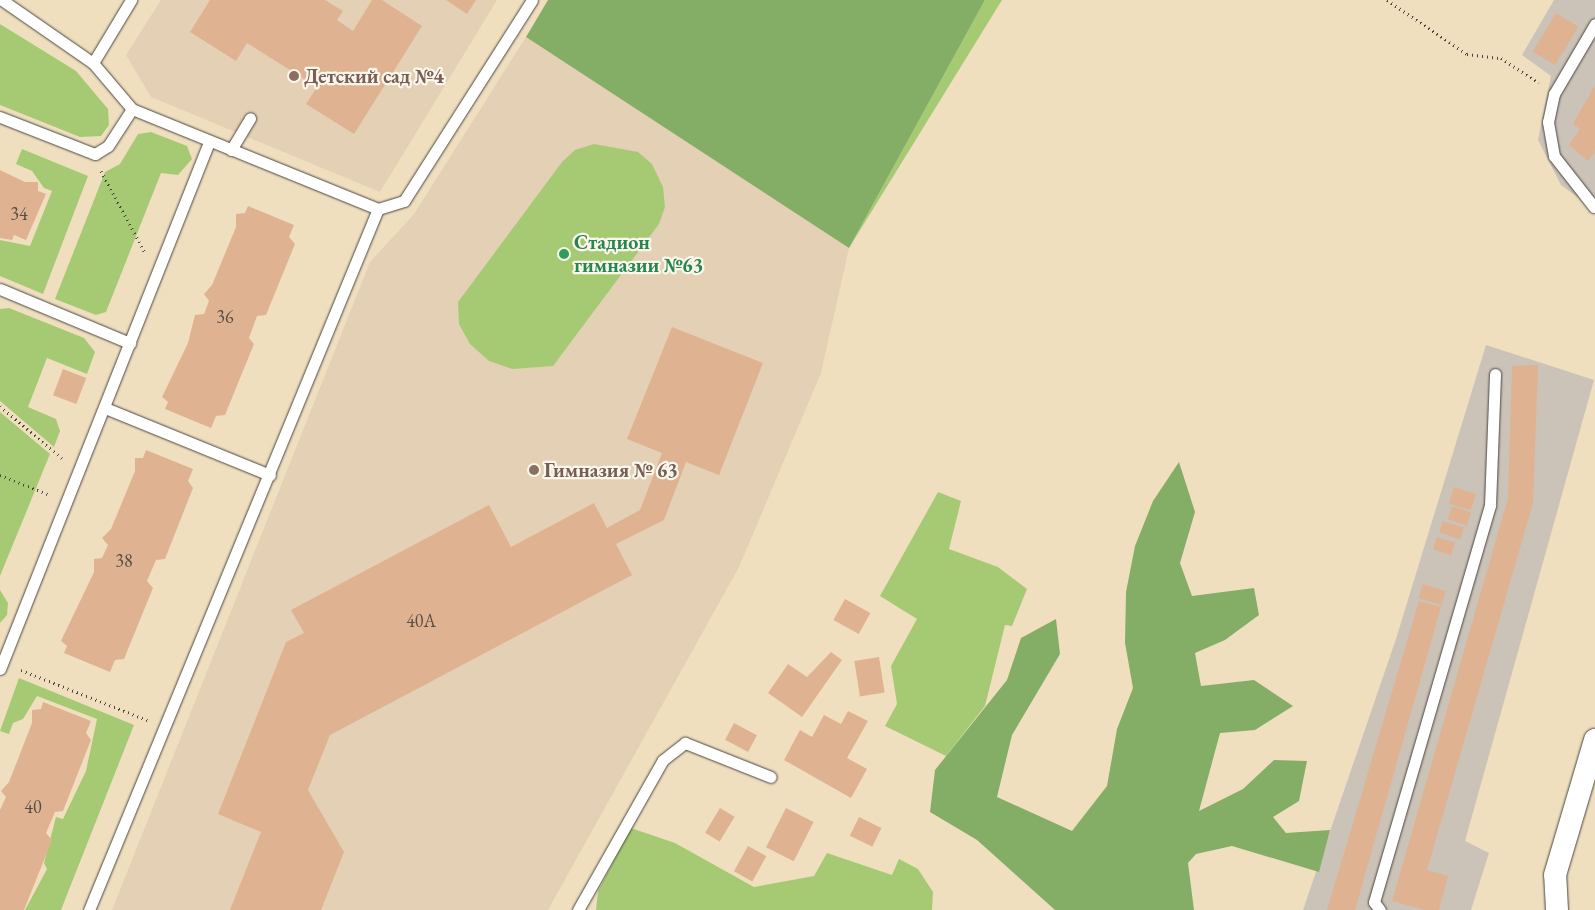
<!DOCTYPE html>
<html>
<head>
<meta charset="utf-8">
<style>
	body { margin:0 }
	#map { position:relative; width:1595px; height:910px; overflow:hidden; background:#f0dfbf; font-family:"EB Garamond",serif }
	div>[style] { position:absolute }
	.built>* { inset:0; background:#e4d0b4 }
	.industrial>* { inset:0; background:#cbc2b8 }
	.green>* { inset:0; background:#a6ca74 }
	.forest>* { inset:0; background:#84ae66 }
	.building>* { inset:0; background:#dfb391; transform-origin:0 0 }
	.path>* { height:3px; margin-top:-1.5px; transform-origin:0; background:repeating-linear-gradient(90deg,#494641 0 1px,transparent 0 5px) }
	.roads { filter:drop-shadow(0 0 1px #494641) drop-shadow(0 0 1px #494641) }
	.service>* { height:11px; margin:-5.5px; padding:0 5.5px; transform-origin:5.5px; border-radius:5.5px; background:#fff }
	.minor>* { height:22px; margin:-11px; padding:0 11px; transform-origin:11px; border-radius:11px; background:#fff }
	.dots>* { width:14px; height:14px; translate:-50% -50%; box-sizing:border-box; border:2px solid #fbf7ec; border-radius:50% }
	span { translate:-50% -50%; white-space:nowrap; text-align:center; line-height:1.15; -webkit-text-stroke:4.5px #fbf7ec; paint-order:stroke }
	.number-label { font-size:18px; color:#584d44 }
	.number-label span { -webkit-text-stroke-width:0 }
	.education-label { font-size:20px; color:#785e54; font-weight:700 }
	.left { translate:0 -50%; text-align:left }
	.leisure-label { font-size:20px; color:#27864d; font-weight:700 }
</style>
</head>
<body>
<div id="map">
	<div class="built">
		<div style="clip-path:polygon(161px 0,497px 0,380px 192px,151px 97px,126px 55px)"></div>
		<div style="clip-path:polygon(526px 37px,849px 248px,821px 373px,739px 567px,548px 910px,112px 910px,370px 262px,414px 214px)"></div>
	</div>
	<div class="industrial">
		<div style="clip-path:polygon(1554px 0,1595px 0,1595px 210px,1561px 185px,1538px 140px,1551px 76px,1522px 55px)"></div>
		<div style="clip-path:polygon(1486px 345px,1594px 380px,1465px 841px,1489px 853px,1471px 910px,1303px 910px,1396px 639px)"></div>
	</div>
	<div class="green">
		<div style="clip-path:polygon(985px 0,1002px 0,849px 248px)"></div>
		<div style="clip-path:polygon(0 24px,76px 71px,108px 109px,109px 125px,101px 136px,80px 137px,0 105px)"></div>
		<div style="clip-path:polygon(151px 132px,187px 146px,192px 159px,178px 175px,161px 173px,106px 312px,96px 315px,55px 299px,105px 172px,120px 164px,138px 134px)"></div>
		<div style="clip-path:polygon(594px 144px,638px 152px,652px 164px,663px 187px,665px 207px,659px 224px,553px 366px,512px 369px,489px 361px,470px 344px,459px 324px,458px 302px,562px 162px,575px 150px)"></div>
		<div style="clip-path:polygon(22px 149px,88px 176px,43px 294px,0 276px,0 240px,30px 246px,52px 191px,44px 188px,32px 171px,16px 164px)"></div>
		<div style="clip-path:polygon(9px 308px,84px 338px,95px 352px,87px 374px,47px 358px,28px 407px,56px 419px,60px 431px,54px 447px,0 401px,0 309px)"></div>
		<div style="clip-path:polygon(0 412px,50px 454px,0 576px)"></div>
		<div style="clip-path:polygon(938px 492px,961px 501px,949px 549px,998px 567px,1027px 589px,1012px 626px,1005px 625px,985px 706px,946px 756px,885px 726px,897px 704px,891px 666px,917px 619px,880px 596px)"></div>
		<div style="clip-path:polygon(0 590px,8px 603px,7px 615px,0 623px)"></div>
		<div style="clip-path:polygon(19px 678px,134px 725px,61px 910px,25px 910px,47px 869px,44px 863px,56px 817px,63px 819px,86px 771px,97px 719px,37px 696px,23px 719px,13px 723px,9px 734px,0 731px)"></div>
		<div style="clip-path:polygon(631px 828px,675px 843px,754px 887px,814px 876px,827px 853px,892px 875px,899px 859px,918px 869px,933px 892px,932px 910px,596px 910px,598px 891px)"></div>
	</div>
	<div class="forest">
		<div style="clip-path:polygon(548px 0,985px 0,849px 248px,526px 37px)"></div>
		<div style="clip-path:polygon(1179px 462px,1195px 512px,1180px 563px,1192px 596px,1254px 588px,1259px 615px,1225px 640px,1195px 653px,1201px 686px,1254px 680px,1293px 706px,1255px 730px,1220px 733px,1199px 811px,1243px 789px,1274px 760px,1307px 761px,1299px 801px,1273px 817px,1286px 833px,1330px 830px,1319px 872px,1232px 846px,1196px 854px,1188px 863px,1194px 910px,1055px 910px,977px 840px,930px 812px,935px 770px,1007px 680px,1021px 638px,1056px 619px,1060px 654px,1012px 735px,997px 797px,1072px 831px,1107px 786px,1117px 729px,1133px 688px,1125px 643px,1126px 592px,1135px 546px,1153px 501px)"></div>
	</div>
	<div class="building">
		<div style="clip-path:polygon(210px 0,325px 0,343px 11px,337px 20px,353px 31px,372px 0,382px 0,422px 26px,354px 134px,306px 104px,317px 87px,301px 77px,247px 43px,236px 61px,190px 32px)"></div>
		<div style="clip-path:polygon(446px 0,476px 0,467px 14px)"></div>
		<div style="left:1556px;top:13px;width:26px;height:45px;rotate:31deg"></div>
		<div style="clip-path:polygon(1595px 85px,1595px 151px,1588px 161px,1569px 145px,1580px 129px,1573px 124px)"></div>
		<div style="clip-path:polygon(0 170px,25px 182px,38px 182px,38px 191px,46px 194px,26px 240px,14px 235px,12px 240px,0 238px)"></div>
		<div style="clip-path:polygon(248px 206px,294px 225px,289px 237px,295px 244px,266px 315px,257px 316px,249px 338px,254px 344px,225px 415px,216px 416px,211px 428px,165px 409px,168px 402px,162px 397px,188px 343px,195px 315px,204px 314px,209px 301px,204px 294px,212px 285px,236px 227px,236px 214px,245px 213px)"></div>
		<div style="clip-path:polygon(672px 327px,763px 363px,719px 475px,686px 462px,664px 520px,616px 544px,632px 575px,330px 735px,308px 790px,344px 852px,321px 910px,230px 910px,261px 832px,218px 814px,286px 642px,304px 633px,291px 610px,489px 505px,511px 547px,594px 503px,607px 528px,640px 510px,662px 453px,627px 439px)"></div>
		<div style="clip-path:polygon(1538px 365px,1533px 503px,1427px 870px,1448px 876px,1439px 910px,1425px 910px,1392px 901px,1508px 498px,1512px 366px)"></div>
		<div style="left:63px;top:369px;width:25px;height:28px;rotate:21deg"></div>
		<div style="clip-path:polygon(146px 450px,193px 469px,188px 481px,193px 488px,165px 559px,156px 560px,147px 581px,153px 588px,124px 659px,115px 660px,110px 672px,64px 653px,67px 646px,61px 641px,94px 572px,94px 559px,102px 558px,108px 545px,102px 538px,111px 529px,135px 471px,135px 458px,143px 458px)"></div>
		<div style="left:1454px;top:487px;width:23px;height:17px;rotate:18deg"></div>
		<div style="left:1452px;top:506px;width:20px;height:14px;rotate:18deg"></div>
		<div style="left:1443px;top:521px;width:22px;height:12px;rotate:18deg"></div>
		<div style="left:1437px;top:537px;width:19px;height:13px;rotate:18deg"></div>
		<div style="left:1423px;top:584px;width:24px;height:15px;rotate:17deg"></div>
		<div style="left:845px;top:599px;width:29px;height:24px;rotate:29deg"></div>
		<div style="clip-path:polygon(1419px 601px,1441px 607px,1355px 910px,1327px 910px)"></div>
		<div style="clip-path:polygon(831px 652px,842px 660px,802px 717px,768px 693px,788px 664px,807px 677px)"></div>
		<div style="left:879px;top:657px;width:36px;height:25px;rotate:81deg"></div>
		<div style="clip-path:polygon(43px 702px,91px 721px,86px 733px,91px 740px,63px 811px,55px 812px,46px 833px,52px 840px,24px 910px,0 910px,0 810px,6px 797px,1px 791px,9px 782px,32px 723px,32px 710px,41px 709px)"></div>
		<div style="clip-path:polygon(848px 711px,868px 721px,847px 758px,867px 769px,851px 798px,784px 760px,800px 730px,812px 737px,824px 715px,841px 724px)"></div>
		<div style="left:734px;top:723px;width:26px;height:19px;rotate:28deg"></div>
		<div style="left:720px;top:808px;width:17px;height:29px;rotate:31deg"></div>
		<div style="left:786px;top:808px;width:31px;height:44px;rotate:27deg"></div>
		<div style="left:859px;top:817px;width:25px;height:21px;rotate:26deg"></div>
		<div style="left:748px;top:846px;width:21px;height:29px;rotate:29deg"></div>
	</div>
	<div class="path">
		<div style="left:1387px;top:0;width:97px;rotate:34deg"></div>
		<div style="left:1467px;top:54px;width:34px;rotate:7deg"></div>
		<div style="left:1501px;top:58px;width:45px;rotate:33.3deg"></div>
		<div style="left:101px;top:171px;width:91px;rotate:61.7deg"></div>
		<div style="left:0;top:406px;width:84px;rotate:40.2deg"></div>
		<div style="left:0;top:475px;width:54px;rotate:21.8deg"></div>
		<div style="left:21px;top:670px;width:136px;rotate:21.6deg"></div>
	</div>
	<div class="roads">
		<div class="service">
			<div style="left:2px;top:0;width:111px;rotate:34.7deg"></div>
			<div style="left:93px;top:63px;width:60px;rotate:49.7deg"></div>
			<div style="left:132px;top:109px;width:266px;rotate:22.1deg"></div>
			<div style="left:93px;top:63px;width:74px;rotate:-58.9deg"></div>
			<div style="left:0;top:117px;width:102px;rotate:21.3deg"></div>
			<div style="left:95px;top:154px;width:15px;rotate:-32deg"></div>
			<div style="left:108px;top:146px;width:44px;rotate:-57deg"></div>
			<div style="left:231px;top:150px;width:37px;rotate:-59deg"></div>
			<div style="left:1594px;top:207px;width:65px;rotate:-128.1deg"></div>
			<div style="left:1554px;top:156px;width:35px;rotate:-100deg"></div>
			<div style="left:1548px;top:122px;width:29px;rotate:-78deg"></div>
			<div style="left:1554px;top:94px;width:81px;rotate:-59.6deg"></div>
			<div style="left:0;top:289px;width:141px;rotate:22.6deg"></div>
			<div style="left:105px;top:408px;width:178px;rotate:22.1deg"></div>
			<div style="left:0;top:669px;width:567px;rotate:-68.37deg"></div>
			<div style="left:89px;top:910px;width:758px;rotate:-67.6deg"></div>
			<div style="left:378px;top:209px;width:27px;rotate:-17deg"></div>
			<div style="left:404px;top:201px;width:238px;rotate:-57.5deg"></div>
			<div style="left:578px;top:910px;width:172px;rotate:-60.5deg"></div>
			<div style="left:663px;top:760px;width:28px;rotate:-38deg"></div>
			<div style="left:685px;top:743px;width:92px;rotate:21.6deg"></div>
			<div style="left:1380px;top:910px;width:10px;rotate:-127deg"></div>
			<div style="left:1374px;top:902px;width:414px;rotate:-73.7deg"></div>
			<div style="left:1490px;top:505px;width:131px;rotate:-87.8deg"></div>
		</div>
		<div class="minor">
			<div style="left:1557px;top:910px;width:35px;rotate:-93deg"></div>
			<div style="left:1555px;top:875px;width:141px;rotate:-73.5deg"></div>
		</div>
	</div>
	<div class="dots">
		<div style="left:294px;top:76px;background:#8d6e63"></div>
		<div style="left:564px;top:254px;background:#2e9e5b"></div>
		<div style="left:534px;top:470px;background:#8d6e63"></div>
	</div>
	<div class="number-label">
		<span style="left:19px;top:214px">34</span>
		<span style="left:225px;top:317px">36</span>
		<span style="left:124px;top:561px">38</span>
		<span style="left:421px;top:621px">40А</span>
		<span style="left:33px;top:807px">40</span>
	</div>
	<div class="education-label">
		<span class="left" style="left:304px;top:76px">Детский сад №4</span>
		<span class="left" style="left:544px;top:470px">Гимназия № 63</span>
	</div>
	<div class="leisure-label">
		<span class="left" style="left:574px;top:254px">Стадион<br>гимназии №63</span>
	</div>
</div>
</body>
</html>
